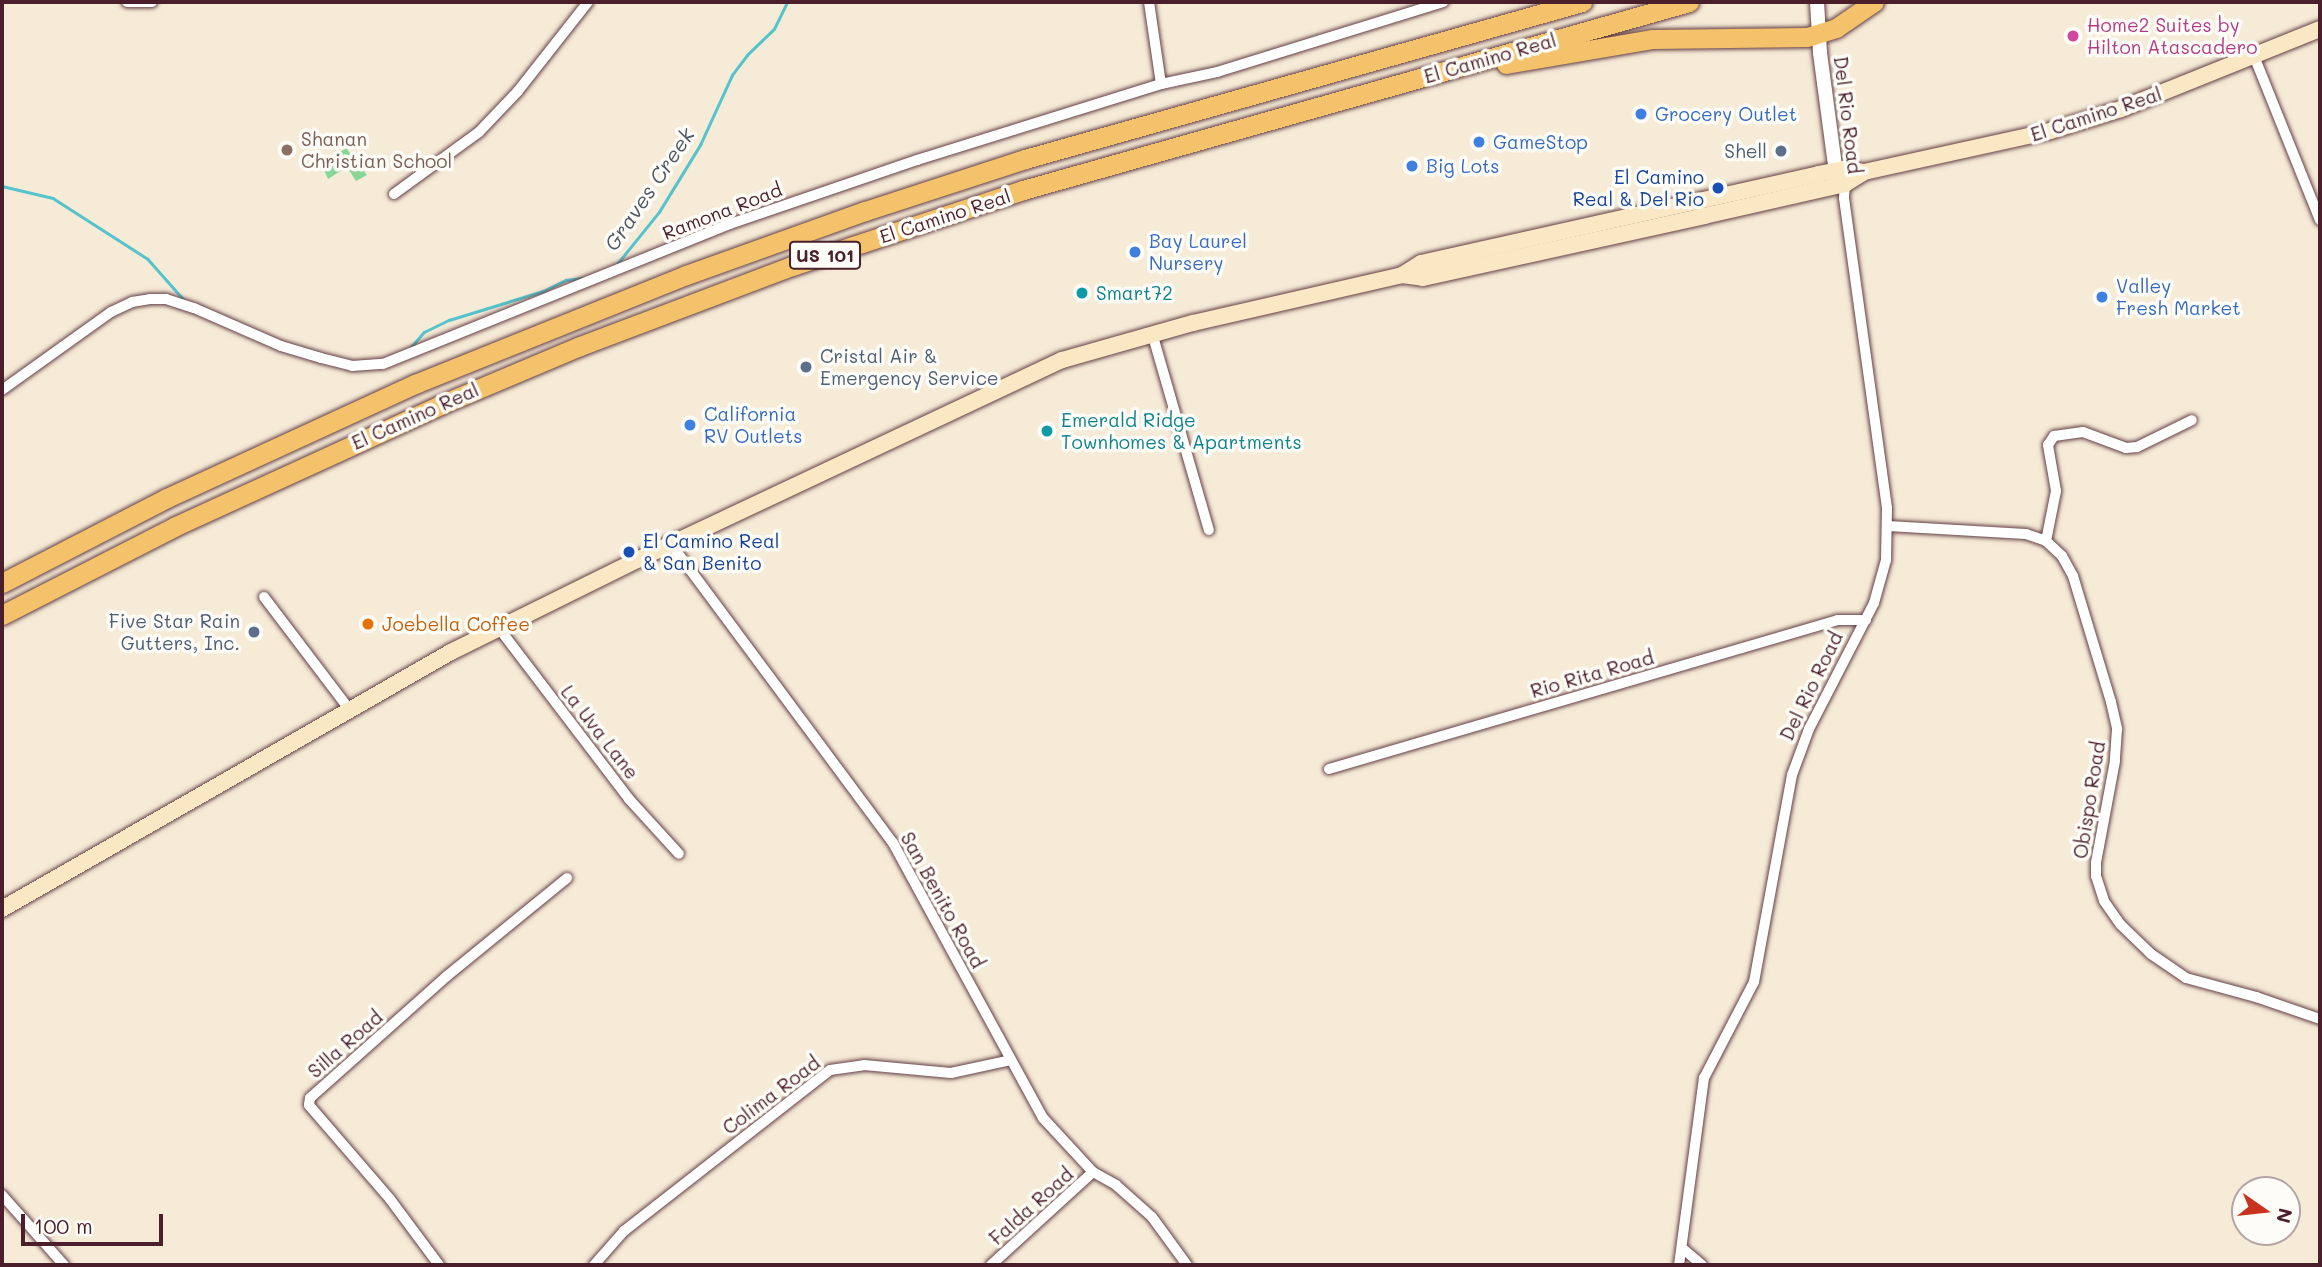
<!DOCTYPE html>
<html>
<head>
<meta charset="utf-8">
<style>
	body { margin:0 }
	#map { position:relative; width:2322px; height:1267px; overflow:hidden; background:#f6ebd7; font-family:Mali,sans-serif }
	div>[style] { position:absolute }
	.green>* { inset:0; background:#88d797 }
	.stream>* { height:2.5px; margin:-1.25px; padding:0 1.25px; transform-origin:1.25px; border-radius:1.25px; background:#56c3cc }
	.roads { filter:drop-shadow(0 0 2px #643e45) drop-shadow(0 0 2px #643e45) }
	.minor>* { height:10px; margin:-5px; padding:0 5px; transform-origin:5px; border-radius:5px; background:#fff }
	.tertiary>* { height:14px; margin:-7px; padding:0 7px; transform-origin:7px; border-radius:7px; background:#fff }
	.secondary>* { height:16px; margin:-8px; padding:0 8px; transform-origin:8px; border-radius:8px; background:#fae7c3 }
	.motorway>* { height:19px; margin:-9.5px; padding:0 9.5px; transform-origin:9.5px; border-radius:9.5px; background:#f3c26a }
	.dots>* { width:19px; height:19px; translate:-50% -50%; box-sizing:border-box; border:4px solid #fdfcf7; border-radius:50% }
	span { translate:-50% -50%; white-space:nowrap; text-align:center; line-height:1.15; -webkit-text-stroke:7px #fdfcf7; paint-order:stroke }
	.shield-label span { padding:2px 5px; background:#fdfcf7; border:2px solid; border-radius:5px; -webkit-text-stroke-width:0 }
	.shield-label { font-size:18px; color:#4a1f2b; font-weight:700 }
	.hotel-label { font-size:19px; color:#b23c85 }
	.left { translate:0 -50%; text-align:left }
	.street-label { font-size:19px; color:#4a1f2b }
	.shop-label { font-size:19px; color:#366cbe }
	.education-label { font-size:19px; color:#785e54 }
	.service-label { font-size:19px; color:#4e5e75 }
	.right { translate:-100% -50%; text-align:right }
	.transit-label { font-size:19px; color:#164399 }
	.culture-label { font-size:19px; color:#0d838f }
	.food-label { font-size:19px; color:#c56008 }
	.water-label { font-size:21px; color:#4e5863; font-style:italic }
	.frame { position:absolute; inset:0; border:4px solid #4a1f2b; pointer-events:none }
	.north { position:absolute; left:2231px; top:1176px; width:70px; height:70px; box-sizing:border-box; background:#fdfcf7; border:2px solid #b5a4a5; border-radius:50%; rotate:104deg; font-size:19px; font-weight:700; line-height:28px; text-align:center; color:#4a1f2b }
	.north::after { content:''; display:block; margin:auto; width:24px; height:32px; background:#c8321e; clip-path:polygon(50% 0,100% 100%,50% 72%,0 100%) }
	.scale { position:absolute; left:21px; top:1214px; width:142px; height:32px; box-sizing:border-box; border:4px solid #4a1f2b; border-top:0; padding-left:9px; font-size:21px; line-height:24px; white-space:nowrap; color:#4a1f2b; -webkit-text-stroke:5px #fdfcf7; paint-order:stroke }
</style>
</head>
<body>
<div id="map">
	<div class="green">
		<div style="clip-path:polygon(346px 148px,367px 175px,356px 181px,347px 167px,328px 179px,324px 170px,326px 161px)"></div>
	</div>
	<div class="stream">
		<div style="left:2px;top:186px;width:52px;rotate:13.2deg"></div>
		<div style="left:53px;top:198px;width:113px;rotate:32.7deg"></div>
		<div style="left:148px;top:259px;width:55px;rotate:48.7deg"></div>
		<div style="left:617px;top:264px;width:67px;rotate:-51.1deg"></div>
		<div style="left:659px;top:212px;width:79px;rotate:-58.5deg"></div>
		<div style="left:700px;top:145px;width:77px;rotate:-65.4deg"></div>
		<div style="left:732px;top:75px;width:25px;rotate:-53deg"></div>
		<div style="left:747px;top:55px;width:37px;rotate:-44deg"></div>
		<div style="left:774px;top:29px;width:30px;rotate:-64deg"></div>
		<div style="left:410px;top:348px;width:21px;rotate:-49deg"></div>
		<div style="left:424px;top:332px;width:28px;rotate:-26deg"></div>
		<div style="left:449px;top:320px;width:98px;rotate:-17.1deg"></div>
		<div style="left:543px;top:291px;width:25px;rotate:-26deg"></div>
		<div style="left:566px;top:280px;width:16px;rotate:-7deg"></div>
	</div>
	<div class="roads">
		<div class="minor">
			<div style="left:127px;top:2px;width:25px"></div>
			<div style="left:1149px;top:2px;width:83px;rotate:81.7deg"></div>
			<div style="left:2254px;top:56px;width:177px;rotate:68.1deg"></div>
			<div style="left:394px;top:194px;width:105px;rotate:-36.1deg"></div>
			<div style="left:479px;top:132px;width:57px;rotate:-46.4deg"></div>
			<div style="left:518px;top:91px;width:113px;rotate:-51.8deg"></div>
			<div style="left:1152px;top:333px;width:205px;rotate:73.9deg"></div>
			<div style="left:2px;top:390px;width:134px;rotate:-35.6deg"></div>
			<div style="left:111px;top:312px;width:23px;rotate:-25deg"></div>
			<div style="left:132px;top:302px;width:18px;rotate:-9deg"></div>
			<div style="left:150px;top:299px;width:16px"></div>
			<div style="left:166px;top:299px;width:29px;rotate:18deg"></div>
			<div style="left:194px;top:308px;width:95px;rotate:23.6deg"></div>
			<div style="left:281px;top:346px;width:42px;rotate:16.7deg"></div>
			<div style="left:321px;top:358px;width:32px;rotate:14deg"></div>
			<div style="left:352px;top:366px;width:31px;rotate:-4deg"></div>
			<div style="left:383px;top:364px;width:374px;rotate:-22deg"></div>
			<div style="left:730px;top:224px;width:198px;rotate:-18.9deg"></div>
			<div style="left:917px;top:160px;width:256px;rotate:-17.3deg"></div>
			<div style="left:1161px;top:84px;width:57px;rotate:-12.1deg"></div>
			<div style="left:1217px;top:72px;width:237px;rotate:-17.2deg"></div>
			<div style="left:1888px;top:526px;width:138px;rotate:3.3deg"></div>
			<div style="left:2026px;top:534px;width:21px;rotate:19deg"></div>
			<div style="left:2046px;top:541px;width:22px;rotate:43deg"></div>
			<div style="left:2062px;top:556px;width:23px;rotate:61deg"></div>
			<div style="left:2073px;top:576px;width:132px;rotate:73.2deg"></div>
			<div style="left:2111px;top:702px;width:28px;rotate:77deg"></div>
			<div style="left:2117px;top:729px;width:32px;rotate:94deg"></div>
			<div style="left:2115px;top:761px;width:104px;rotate:100.6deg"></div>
			<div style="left:2096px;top:863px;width:13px;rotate:90deg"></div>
			<div style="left:2096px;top:876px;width:26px;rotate:72deg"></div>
			<div style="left:2104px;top:901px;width:29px;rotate:55deg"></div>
			<div style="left:2121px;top:925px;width:42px;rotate:44deg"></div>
			<div style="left:2151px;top:954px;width:42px;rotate:34.4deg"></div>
			<div style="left:2186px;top:978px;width:73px;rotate:15.2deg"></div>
			<div style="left:2256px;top:997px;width:68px;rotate:19deg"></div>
			<div style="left:2046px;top:541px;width:51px;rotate:-78.7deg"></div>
			<div style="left:2056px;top:491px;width:47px;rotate:-99.9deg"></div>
			<div style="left:2048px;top:445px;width:11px;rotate:-56deg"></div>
			<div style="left:2054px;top:436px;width:29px;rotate:-8deg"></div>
			<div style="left:2083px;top:432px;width:46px;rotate:20.4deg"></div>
			<div style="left:2126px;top:448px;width:11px;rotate:-5deg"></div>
			<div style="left:2137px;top:447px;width:61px;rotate:-26.1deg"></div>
			<div style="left:671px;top:544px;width:372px;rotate:53.4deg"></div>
			<div style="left:893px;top:843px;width:313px;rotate:61.4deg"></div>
			<div style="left:1043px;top:1118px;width:74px;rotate:47.2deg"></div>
			<div style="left:1093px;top:1172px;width:26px;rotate:29deg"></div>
			<div style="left:1116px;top:1185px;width:48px;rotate:41.6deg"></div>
			<div style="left:1152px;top:1217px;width:59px;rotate:53.9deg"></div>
			<div style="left:264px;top:597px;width:141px;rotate:52.8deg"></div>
			<div style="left:498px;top:627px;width:216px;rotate:52.7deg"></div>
			<div style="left:629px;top:799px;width:74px;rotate:47.7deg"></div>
			<div style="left:1329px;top:769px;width:530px;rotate:-16.32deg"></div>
			<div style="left:1838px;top:620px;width:28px"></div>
			<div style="left:2px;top:1195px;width:94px;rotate:48.5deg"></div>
			<div style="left:1682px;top:1248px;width:26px;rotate:40deg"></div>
			<div style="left:439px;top:1265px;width:82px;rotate:-126.6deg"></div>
			<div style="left:390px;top:1199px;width:124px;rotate:-130.8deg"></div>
			<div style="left:309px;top:1105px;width:7px;rotate:-82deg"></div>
			<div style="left:310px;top:1098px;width:183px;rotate:-41.7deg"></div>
			<div style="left:447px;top:976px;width:155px;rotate:-39.2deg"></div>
			<div style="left:594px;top:1265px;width:45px;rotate:-48.6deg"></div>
			<div style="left:624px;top:1231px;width:261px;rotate:-38deg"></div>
			<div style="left:830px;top:1070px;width:34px;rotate:-8deg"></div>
			<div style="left:864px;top:1065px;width:87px;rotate:5.3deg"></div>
			<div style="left:951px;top:1073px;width:61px;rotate:-12.2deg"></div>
			<div style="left:991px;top:1265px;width:138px;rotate:-42.4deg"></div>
			<div style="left:1679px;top:1265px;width:189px;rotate:-82.4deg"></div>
			<div style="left:1704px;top:1078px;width:108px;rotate:-62.5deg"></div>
			<div style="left:1754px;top:982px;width:210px;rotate:-79.6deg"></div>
			<div style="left:1792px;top:775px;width:49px;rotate:-69.7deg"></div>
			<div style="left:1809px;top:729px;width:142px;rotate:-62.7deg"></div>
			<div style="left:1874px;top:603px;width:45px;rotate:-74.4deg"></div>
			<div style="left:1886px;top:560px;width:52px;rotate:-88.9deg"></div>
			<div style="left:1887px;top:508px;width:313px;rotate:-97.9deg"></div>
			<div style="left:1844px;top:198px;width:14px;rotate:-86deg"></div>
		</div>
		<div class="tertiary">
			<div style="left:1817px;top:2px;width:51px;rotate:86.6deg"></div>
			<div style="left:1820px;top:53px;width:129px;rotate:82.4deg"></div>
		</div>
		<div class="secondary">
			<div style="left:1402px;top:275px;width:22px;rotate:-32deg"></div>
			<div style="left:1421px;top:263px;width:407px;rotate:-12.6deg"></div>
			<div style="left:1818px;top:174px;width:25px;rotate:-11deg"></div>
			<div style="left:1843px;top:169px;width:21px;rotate:8deg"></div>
			<div style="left:2px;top:909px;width:517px;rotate:-29.79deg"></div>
			<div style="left:451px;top:652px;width:210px;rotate:-26.3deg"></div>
			<div style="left:639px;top:559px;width:467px;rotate:-25.2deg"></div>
			<div style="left:1062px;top:360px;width:136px;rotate:-15.8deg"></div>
			<div style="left:1193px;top:323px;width:214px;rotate:-12.9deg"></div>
			<div style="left:1402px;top:275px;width:21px;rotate:8deg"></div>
			<div style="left:1423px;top:278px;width:288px;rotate:-12.4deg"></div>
			<div style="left:1704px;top:216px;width:145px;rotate:-12.8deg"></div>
			<div style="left:1845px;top:184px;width:22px;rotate:-32deg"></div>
			<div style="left:1864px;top:172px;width:190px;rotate:-12.4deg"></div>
			<div style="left:2050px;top:131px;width:74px;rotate:-17.2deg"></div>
			<div style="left:2121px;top:109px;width:214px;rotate:-21.9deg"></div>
		</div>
		<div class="motorway">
			<div style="left:1506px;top:64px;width:149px;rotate:-9.7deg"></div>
			<div style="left:1653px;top:39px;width:154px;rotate:-0.7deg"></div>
			<div style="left:1807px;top:37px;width:30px;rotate:-17deg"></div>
			<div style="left:1836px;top:28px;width:46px;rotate:-34.4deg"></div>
			<div style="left:2px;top:583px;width:186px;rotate:-27.3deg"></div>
			<div style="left:167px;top:498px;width:273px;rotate:-24.7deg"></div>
			<div style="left:415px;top:384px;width:292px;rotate:-21.9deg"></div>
			<div style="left:686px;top:275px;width:190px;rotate:-19.7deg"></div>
			<div style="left:865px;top:211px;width:168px;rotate:-18deg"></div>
			<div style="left:1025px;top:159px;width:579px;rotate:-15.74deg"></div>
			<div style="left:2px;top:615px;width:195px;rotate:-27.1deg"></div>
			<div style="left:176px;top:526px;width:290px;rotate:-24.6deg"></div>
			<div style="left:440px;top:405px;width:152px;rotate:-22.9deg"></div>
			<div style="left:580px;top:346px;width:227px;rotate:-20.7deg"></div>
			<div style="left:792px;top:266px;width:243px;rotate:-18.2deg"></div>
			<div style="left:1023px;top:190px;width:692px;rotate:-15.76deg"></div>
		</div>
	</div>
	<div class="dots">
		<div style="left:2073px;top:36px;background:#d1479c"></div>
		<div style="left:1641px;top:114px;background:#3f7fe0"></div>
		<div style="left:1479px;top:142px;background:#3f7fe0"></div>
		<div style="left:287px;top:150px;background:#8d6e63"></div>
		<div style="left:1781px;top:151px;background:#5c6f8a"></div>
		<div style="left:1412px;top:166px;background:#3f7fe0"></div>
		<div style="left:1718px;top:188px;background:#1a4fb4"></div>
		<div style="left:1135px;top:252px;background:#3f7fe0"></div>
		<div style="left:1082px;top:293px;background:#0f9aa8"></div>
		<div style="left:2102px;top:297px;background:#3f7fe0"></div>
		<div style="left:806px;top:367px;background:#5c6f8a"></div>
		<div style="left:690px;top:425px;background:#3f7fe0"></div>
		<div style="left:1047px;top:431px;background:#0f9aa8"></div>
		<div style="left:629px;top:552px;background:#1a4fb4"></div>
		<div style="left:368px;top:624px;background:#e8710a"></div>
		<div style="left:254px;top:632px;background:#5c6f8a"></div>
	</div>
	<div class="shield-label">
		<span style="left:825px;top:255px">US 101</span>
	</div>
	<div class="hotel-label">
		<span class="left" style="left:2087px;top:36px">Home2 Suites by<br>Hilton Atascadero</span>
	</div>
	<div class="street-label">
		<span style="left:1490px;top:58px;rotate:-16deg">El Camino Real</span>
		<span style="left:2096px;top:114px;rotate:-18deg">El Camino Real</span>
		<span style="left:1848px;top:115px;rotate:83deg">Del Rio Road</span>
		<span style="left:722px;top:211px;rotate:-21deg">Ramona Road</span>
		<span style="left:945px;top:216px;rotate:-18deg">El Camino Real</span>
		<span style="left:415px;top:416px;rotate:-24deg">El Camino Real</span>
		<span style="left:1592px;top:674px;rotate:-16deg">Rio Rita Road</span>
		<span style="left:1811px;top:686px;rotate:-64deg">Del Rio Road</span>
		<span style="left:600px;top:732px;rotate:52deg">La Uva Lane</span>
		<span style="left:2089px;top:800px;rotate:-81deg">Obispo Road</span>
		<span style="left:943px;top:900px;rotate:61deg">San Benito Road</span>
		<span style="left:345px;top:1044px;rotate:-41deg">Silla Road</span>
		<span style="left:771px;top:1095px;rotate:-37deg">Colima Road</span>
		<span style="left:1031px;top:1206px;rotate:-42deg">Falda Road</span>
	</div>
	<div class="shop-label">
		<span class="left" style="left:1655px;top:114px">Grocery Outlet</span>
		<span class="left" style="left:1493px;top:142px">GameStop</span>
		<span class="left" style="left:1426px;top:166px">Big Lots</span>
		<span class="left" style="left:1149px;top:252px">Bay Laurel<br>Nursery</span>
		<span class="left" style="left:2116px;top:297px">Valley<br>Fresh Market</span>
		<span class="left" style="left:704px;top:425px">California<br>RV Outlets</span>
	</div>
	<div class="education-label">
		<span class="left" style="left:301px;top:150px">Shanan<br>Christian School</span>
	</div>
	<div class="service-label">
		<span class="right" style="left:1767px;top:151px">Shell</span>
		<span class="left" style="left:820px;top:367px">Cristal Air &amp;<br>Emergency Service</span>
		<span class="right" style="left:240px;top:632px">Five Star Rain<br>Gutters, Inc.</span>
	</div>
	<div class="transit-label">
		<span class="right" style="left:1704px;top:188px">El Camino<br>Real &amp; Del Rio</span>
		<span class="left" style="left:643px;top:552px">El Camino Real<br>&amp; San Benito</span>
	</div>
	<div class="culture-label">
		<span class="left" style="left:1096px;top:293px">Smart72</span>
		<span class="left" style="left:1061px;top:431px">Emerald Ridge<br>Townhomes &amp; Apartments</span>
	</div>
	<div class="food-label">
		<span class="left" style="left:382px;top:624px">Joebella Coffee</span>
	</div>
	<div class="water-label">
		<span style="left:649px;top:189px;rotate:-56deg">Graves Creek</span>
	</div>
	<div class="frame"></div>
	<div class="north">N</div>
	<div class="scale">100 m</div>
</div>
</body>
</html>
